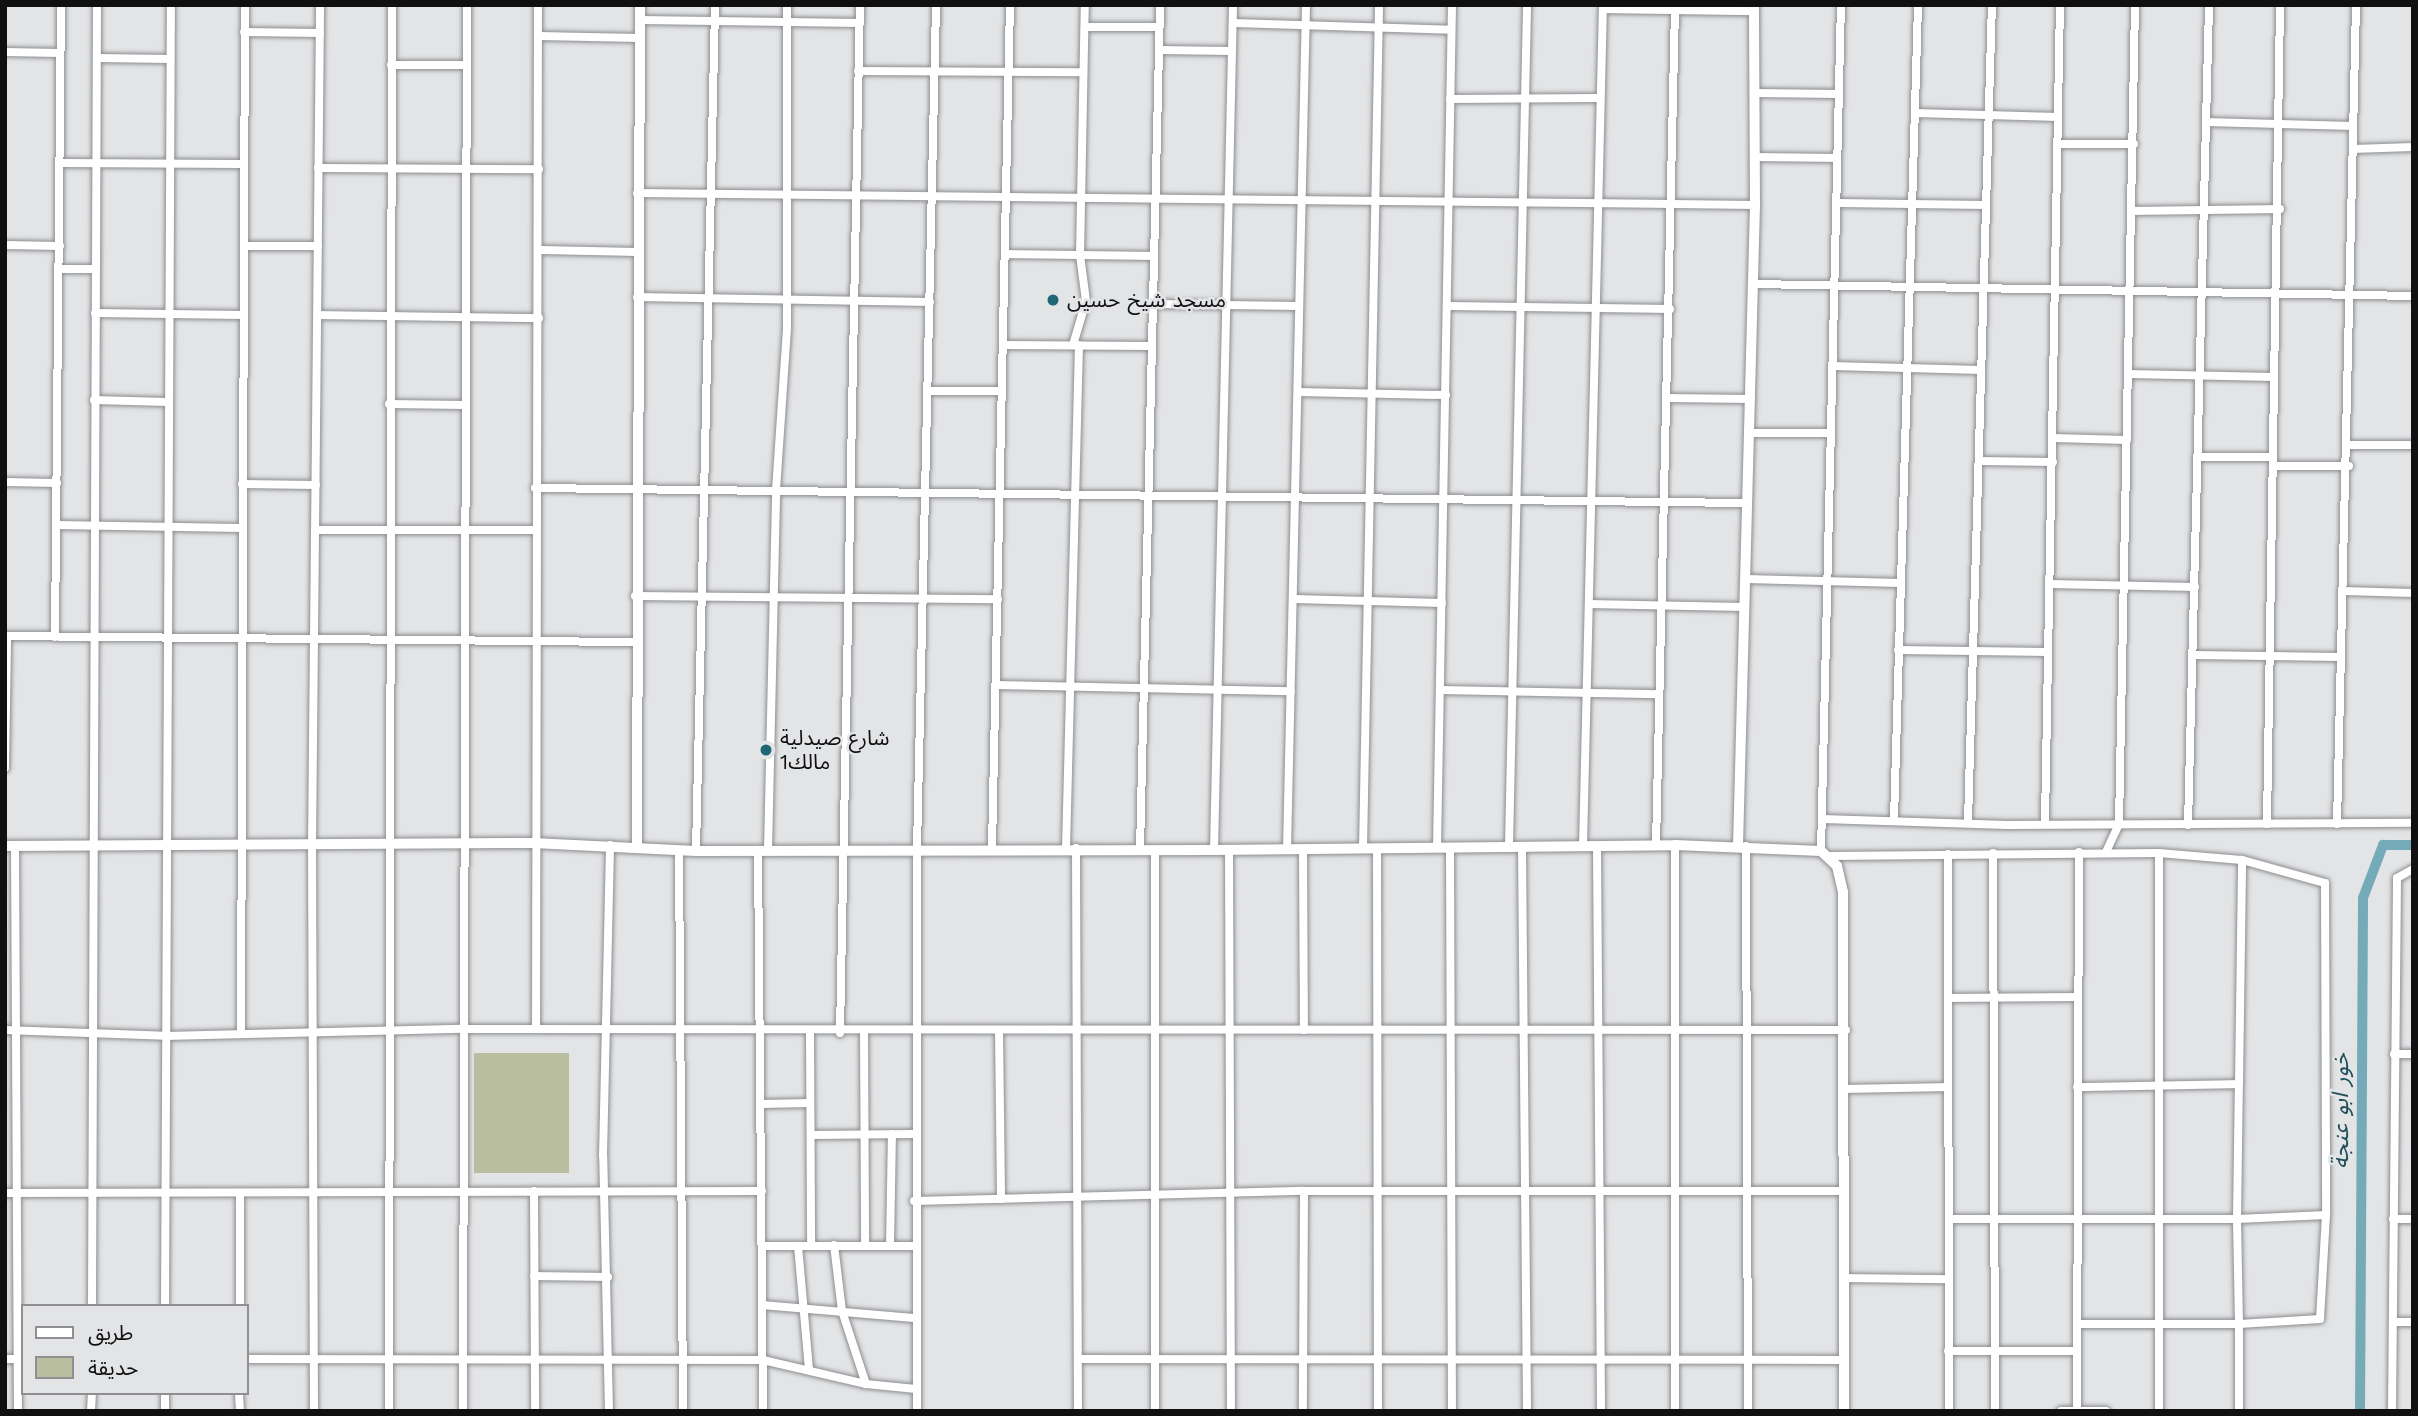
<!DOCTYPE html>
<html>
<head>
<meta charset="utf-8">
<style>
	body { margin:0 }
	#map { position:relative; width:2418px; height:1416px; overflow:hidden; background:#e3e4e6; font-family:"Work Sans","Noto Sans Arabic",sans-serif }
	div>[style] { position:absolute }
	.green>* { inset:0; background:#babea0; transform-origin:0 0 }
	.canal>* { height:10px; margin:-5px; padding:0 5px; transform-origin:5px; border-radius:5px; background:#75abb9 }
	.roads { filter:drop-shadow(0 0 2px #8c8d8f) drop-shadow(0 0 2px #8c8d8f) }
	.street>* { height:8px; margin:-4px; padding:0 4px; transform-origin:4px; border-radius:4px; background:#fff }
	.secondary>* { height:10px; margin:-5px; padding:0 5px; transform-origin:5px; border-radius:5px; background:#fff }
	.dots>* { width:19px; height:19px; translate:-50% -50%; box-sizing:border-box; border:4px solid #e3e4e6; border-radius:50% }
	span { translate:-50% -50%; white-space:nowrap; text-align:center; line-height:1.15; -webkit-text-stroke:5px #e3e4e6; paint-order:stroke }
	.poi-label { font-size:21px; color:#101011 }
	.left { translate:0 -50%; text-align:left }
	.water-label { font-size:23px; color:#1f4f59; font-style:italic }
	.frame { position:absolute; inset:0; border:7px solid #101011; pointer-events:none }
	.legend { position:absolute; left:21px; top:1304px; width:228px; height:91px; box-sizing:border-box; background:#e3e4e6; border:2px solid #8f8f91; margin:0; padding:9px 12px; list-style:none; font-size:21px; color:#101011 }
	.legend li { display:flex; align-items:center; gap:14px; height:35px }
	.legend b { width:35px; border:2px solid #8f8f91 }
</style>
</head>
<body>
<div id="map">
	<div class="green">
		<div style="left:474px;top:1053px;width:95px;height:120px"></div>
	</div>
	<div class="canal">
		<div style="left:2360px;top:1411px;width:513px;rotate:-89.66deg"></div>
		<div style="left:2363px;top:898px;width:57px;rotate:-69.3deg"></div>
		<div style="left:2383px;top:845px;width:30px"></div>
	</div>
	<div class="roads">
		<div class="street">
			<div style="left:1603px;top:9px;width:151px;rotate:0.8deg"></div>
			<div style="left:640px;top:20px;width:220px;rotate:0.8deg"></div>
			<div style="left:1234px;top:23px;width:217px;rotate:1.8deg"></div>
			<div style="left:1085px;top:27px;width:74px"></div>
			<div style="left:244px;top:32px;width:76px;rotate:0.8deg"></div>
			<div style="left:538px;top:36px;width:102px;rotate:1.1deg"></div>
			<div style="left:1159px;top:50px;width:73px;rotate:0.8deg"></div>
			<div style="left:5px;top:52px;width:55px;rotate:1deg"></div>
			<div style="left:97px;top:58px;width:73px;rotate:0.8deg"></div>
			<div style="left:391px;top:65px;width:76px"></div>
			<div style="left:858px;top:71px;width:225px;rotate:0.3deg"></div>
			<div style="left:1755px;top:93px;width:83px;rotate:0.7deg"></div>
			<div style="left:1450px;top:99px;width:149px;rotate:-0.4deg"></div>
			<div style="left:1915px;top:113px;width:143px;rotate:1.6deg"></div>
			<div style="left:2206px;top:122px;width:147px;rotate:1.6deg"></div>
			<div style="left:2058px;top:144px;width:76px"></div>
			<div style="left:2353px;top:149px;width:60px;rotate:-1.9deg"></div>
			<div style="left:1756px;top:157px;width:81px;rotate:0.7deg"></div>
			<div style="left:60px;top:163px;width:183px;rotate:0.3deg"></div>
			<div style="left:318px;top:168px;width:221px;rotate:0.3deg"></div>
			<div style="left:637px;top:193px;width:1118px;rotate:0.61deg"></div>
			<div style="left:1837px;top:203px;width:149px;rotate:0.8deg"></div>
			<div style="left:2132px;top:211px;width:148px;rotate:-0.8deg"></div>
			<div style="left:5px;top:245px;width:55px;rotate:1deg"></div>
			<div style="left:244px;top:246px;width:74px"></div>
			<div style="left:541px;top:250px;width:97px;rotate:1.2deg"></div>
			<div style="left:1006px;top:254px;width:148px;rotate:0.8deg"></div>
			<div style="left:60px;top:269px;width:35px"></div>
			<div style="left:1753px;top:284px;width:660px;rotate:1.04deg"></div>
			<div style="left:637px;top:297px;width:293px;rotate:1deg"></div>
			<div style="left:1153px;top:304px;width:146px;rotate:0.8deg"></div>
			<div style="left:1449px;top:306px;width:221px;rotate:0.8deg"></div>
			<div style="left:95px;top:313px;width:148px;rotate:0.8deg"></div>
			<div style="left:319px;top:315px;width:220px;rotate:0.8deg"></div>
			<div style="left:1004px;top:345px;width:147px;rotate:0.4deg"></div>
			<div style="left:1073px;top:345px;width:46px;rotate:-73.5deg"></div>
			<div style="left:1086px;top:301px;width:46px;rotate:-97.4deg"></div>
			<div style="left:1080px;top:255px;width:250px;rotate:-88.9deg"></div>
			<div style="left:1832px;top:366px;width:149px;rotate:1.5deg"></div>
			<div style="left:2128px;top:374px;width:146px;rotate:1.2deg"></div>
			<div style="left:928px;top:391px;width:74px"></div>
			<div style="left:1298px;top:392px;width:148px;rotate:1.2deg"></div>
			<div style="left:1667px;top:398px;width:84px;rotate:0.7deg"></div>
			<div style="left:94px;top:400px;width:73px;rotate:1.6deg"></div>
			<div style="left:389px;top:404px;width:75px;rotate:0.8deg"></div>
			<div style="left:1750px;top:433px;width:79px"></div>
			<div style="left:2053px;top:438px;width:74px;rotate:1.5deg"></div>
			<div style="left:2349px;top:445px;width:64px"></div>
			<div style="left:2199px;top:457px;width:74px"></div>
			<div style="left:1979px;top:461px;width:74px;rotate:0.8deg"></div>
			<div style="left:2273px;top:466px;width:76px"></div>
			<div style="left:5px;top:482px;width:52px;rotate:1.1deg"></div>
			<div style="left:242px;top:484px;width:74px;rotate:0.8deg"></div>
			<div style="left:535px;top:488px;width:1213px;rotate:0.71deg"></div>
			<div style="left:56px;top:525px;width:185px;rotate:0.9deg"></div>
			<div style="left:315px;top:530px;width:220px"></div>
			<div style="left:1746px;top:579px;width:154px;rotate:1.5deg"></div>
			<div style="left:2050px;top:584px;width:145px;rotate:1.2deg"></div>
			<div style="left:2344px;top:591px;width:69px;rotate:1.7deg"></div>
			<div style="left:635px;top:596px;width:363px;rotate:0.5deg"></div>
			<div style="left:1295px;top:599px;width:147px;rotate:1.6deg"></div>
			<div style="left:1589px;top:604px;width:156px;rotate:1.1deg"></div>
			<div style="left:5px;top:636px;width:630px;rotate:0.55deg"></div>
			<div style="left:55px;top:637px;width:632px;rotate:-89.46deg"></div>
			<div style="left:1898px;top:650px;width:150px;rotate:0.8deg"></div>
			<div style="left:2194px;top:655px;width:147px;rotate:0.8deg"></div>
			<div style="left:997px;top:685px;width:294px;rotate:1.2deg"></div>
			<div style="left:1441px;top:690px;width:218px;rotate:1.1deg"></div>
			<div style="left:5px;top:768px;width:132px;rotate:-89.1deg"></div>
			<div style="left:1823px;top:819px;width:184px;rotate:1.9deg"></div>
			<div style="left:2007px;top:825px;width:406px;rotate:-0.3deg"></div>
			<div style="left:1894px;top:819px;width:814px;rotate:-88.31deg"></div>
			<div style="left:1968px;top:821px;width:816px;rotate:-88.32deg"></div>
			<div style="left:2045px;top:821px;width:816px;rotate:-88.95deg"></div>
			<div style="left:2267px;top:824px;width:819px;rotate:-89.09deg"></div>
			<div style="left:2337px;top:824px;width:819px;rotate:-88.67deg"></div>
			<div style="left:2188px;top:825px;width:820px;rotate:-88.53deg"></div>
			<div style="left:1656px;top:845px;width:840px;rotate:-88.7deg"></div>
			<div style="left:1675px;top:845px;width:566px;rotate:90deg"></div>
			<div style="left:15px;top:846px;width:565px;rotate:89.7deg"></div>
			<div style="left:1509px;top:846px;width:841px;rotate:-88.77deg"></div>
			<div style="left:1583px;top:846px;width:841px;rotate:-88.64deg"></div>
			<div style="left:1746px;top:846px;width:565px;rotate:89.8deg"></div>
			<div style="left:1450px;top:847px;width:564px;rotate:89.8deg"></div>
			<div style="left:1522px;top:847px;width:564px;rotate:89.49deg"></div>
			<div style="left:1597px;top:847px;width:564px;rotate:89.59deg"></div>
			<div style="left:992px;top:848px;width:843px;rotate:-88.78deg"></div>
			<div style="left:1066px;top:848px;width:503px;rotate:-88.52deg"></div>
			<div style="left:1076px;top:848px;width:563px;rotate:89.8deg"></div>
			<div style="left:1437px;top:848px;width:843px;rotate:-88.98deg"></div>
			<div style="left:1363px;top:849px;width:844px;rotate:-88.91deg"></div>
			<div style="left:1377px;top:849px;width:562px;rotate:89.9deg"></div>
			<div style="left:679px;top:850px;width:561px;rotate:89.59deg"></div>
			<div style="left:758px;top:850px;width:561px;rotate:89.49deg"></div>
			<div style="left:768px;top:850px;width:360px;rotate:-88.7deg"></div>
			<div style="left:776px;top:490px;width:163px;rotate:-86.1deg"></div>
			<div style="left:787px;top:327px;width:322px;rotate:-90deg"></div>
			<div style="left:1140px;top:850px;width:845px;rotate:-88.64deg"></div>
			<div style="left:1214px;top:850px;width:845px;rotate:-88.71deg"></div>
			<div style="left:1229px;top:850px;width:561px;rotate:89.8deg"></div>
			<div style="left:1287px;top:850px;width:845px;rotate:-88.71deg"></div>
			<div style="left:1303px;top:850px;width:180px;rotate:89.7deg"></div>
			<div style="left:696px;top:851px;width:846px;rotate:-88.71deg"></div>
			<div style="left:1821px;top:851px;width:846px;rotate:-88.65deg"></div>
			<div style="left:2106px;top:852px;width:31px;rotate:-65deg"></div>
			<div style="left:2119px;top:824px;width:819px;rotate:-88.88deg"></div>
			<div style="left:1993px;top:853px;width:558px;rotate:89.79deg"></div>
			<div style="left:1948px;top:854px;width:557px;rotate:89.9deg"></div>
			<div style="left:1829px;top:856px;width:330px;rotate:-0.5deg"></div>
			<div style="left:2159px;top:853px;width:83px;rotate:4.8deg"></div>
			<div style="left:2242px;top:860px;width:86px;rotate:15.5deg"></div>
			<div style="left:2325px;top:883px;width:332px;rotate:89.8deg"></div>
			<div style="left:1948px;top:998px;width:128px;rotate:-0.4deg"></div>
			<div style="left:536px;top:1029px;width:1024px;rotate:-89.89deg"></div>
			<div style="left:5px;top:1030px;width:160px;rotate:2.1deg"></div>
			<div style="left:165px;top:1036px;width:297px;rotate:-1.4deg"></div>
			<div style="left:462px;top:1029px;width:1384px;rotate:0.04deg"></div>
			<div style="left:999px;top:1031px;width:168px;rotate:89.3deg"></div>
			<div style="left:864px;top:1032px;width:213px;rotate:89.7deg"></div>
			<div style="left:810px;top:1033px;width:213px;rotate:89.7deg"></div>
			<div style="left:840px;top:1033px;width:1028px;rotate:-88.89deg"></div>
			<div style="left:241px;top:1034px;width:1029px;rotate:-89.78deg"></div>
			<div style="left:2394px;top:1054px;width:19px"></div>
			<div style="left:2239px;top:1084px;width:224px;rotate:-89.2deg"></div>
			<div style="left:1846px;top:1089px;width:102px;rotate:-1.1deg"></div>
			<div style="left:761px;top:1104px;width:49px;rotate:-1.2deg"></div>
			<div style="left:811px;top:1135px;width:103px;rotate:-0.6deg"></div>
			<div style="left:534px;top:1191px;width:220px;rotate:89.7deg"></div>
			<div style="left:1304px;top:1191px;width:541px"></div>
			<div style="left:5px;top:1193px;width:757px;rotate:-0.15deg"></div>
			<div style="left:914px;top:1201px;width:390px;rotate:-1.5deg"></div>
			<div style="left:1304px;top:1191px;width:220px;rotate:90.3deg"></div>
			<div style="left:1949px;top:1219px;width:288px"></div>
			<div style="left:2237px;top:1219px;width:89px;rotate:-2.6deg"></div>
			<div style="left:2326px;top:1215px;width:104px;rotate:93.3deg"></div>
			<div style="left:2320px;top:1319px;width:81px;rotate:176.5deg"></div>
			<div style="left:2239px;top:1324px;width:105px;rotate:-91.1deg"></div>
			<div style="left:2237px;top:1219px;width:135px;rotate:-89.2deg"></div>
			<div style="left:2239px;top:1084px;width:162px;rotate:178.9deg"></div>
			<div style="left:2393px;top:1219px;width:20px"></div>
			<div style="left:834px;top:1245px;width:66px;rotate:83.1deg"></div>
			<div style="left:842px;top:1311px;width:77px;rotate:71.8deg"></div>
			<div style="left:762px;top:1246px;width:152px"></div>
			<div style="left:798px;top:1246px;width:124px;rotate:84.9deg"></div>
			<div style="left:890px;top:1246px;width:112px;rotate:-89deg"></div>
			<div style="left:534px;top:1276px;width:74px;rotate:0.8deg"></div>
			<div style="left:1844px;top:1278px;width:104px;rotate:0.6deg"></div>
			<div style="left:763px;top:1305px;width:153px;rotate:4.9deg"></div>
			<div style="left:92px;top:1306px;width:1301px;rotate:-89.78deg"></div>
			<div style="left:165px;top:1306px;width:1301px;rotate:-89.74deg"></div>
			<div style="left:240px;top:1306px;width:111px;rotate:-90deg"></div>
			<div style="left:2393px;top:1322px;width:20px"></div>
			<div style="left:2077px;top:1324px;width:162px"></div>
			<div style="left:2239px;top:1324px;width:87px;rotate:90deg"></div>
			<div style="left:1948px;top:1351px;width:129px"></div>
			<div style="left:5px;top:1359px;width:18px"></div>
			<div style="left:247px;top:1359px;width:516px;rotate:0.11deg"></div>
			<div style="left:763px;top:1360px;width:106px;rotate:13.1deg"></div>
			<div style="left:866px;top:1384px;width:50px;rotate:5.7deg"></div>
			<div style="left:1078px;top:1359px;width:766px;rotate:0.07deg"></div>
			<div style="left:165px;top:1393px;width:18px;rotate:90deg"></div>
			<div style="left:239px;top:1393px;width:18px;rotate:87deg"></div>
			<div style="left:91px;top:1411px;width:18px;rotate:-87deg"></div>
			<div style="left:314px;top:1411px;width:565px;rotate:-90.2deg"></div>
			<div style="left:312px;top:846px;width:841px;rotate:-89.45deg"></div>
			<div style="left:389px;top:1411px;width:1406px;rotate:-89.88deg"></div>
			<div style="left:463px;top:1411px;width:1406px;rotate:-89.84deg"></div>
			<div style="left:609px;top:1411px;width:255px;rotate:-91.3deg"></div>
			<div style="left:603px;top:1156px;width:311px;rotate:-88.7deg"></div>
			<div style="left:917px;top:1411px;width:562px;rotate:-90deg"></div>
			<div style="left:917px;top:849px;width:844px;rotate:-88.71deg"></div>
			<div style="left:1155px;top:1411px;width:561px;rotate:-90deg"></div>
			<div style="left:2061px;top:1411px;width:45px"></div>
			<div style="left:2077px;top:1411px;width:559px;rotate:-89.8deg"></div>
			<div style="left:2159px;top:1411px;width:558px;rotate:-90deg"></div>
			<div style="left:2392px;top:1411px;width:533px;rotate:-89.46deg"></div>
			<div style="left:2397px;top:878px;width:18px;rotate:-29deg"></div>
		</div>
		<div class="secondary">
			<div style="left:5px;top:846px;width:528px;rotate:-0.33deg"></div>
			<div style="left:533px;top:843px;width:163px;rotate:2.8deg"></div>
			<div style="left:696px;top:851px;width:518px;rotate:-0.11deg"></div>
			<div style="left:1214px;top:850px;width:461px;rotate:-0.6deg"></div>
			<div style="left:1675px;top:845px;width:146px;rotate:2.4deg"></div>
			<div style="left:1821px;top:851px;width:22px;rotate:43deg"></div>
			<div style="left:1837px;top:866px;width:27px;rotate:77deg"></div>
			<div style="left:1843px;top:892px;width:519px;rotate:89.89deg"></div>
			<div style="left:637px;top:846px;width:841px;rotate:-89.8deg"></div>
			<div style="left:1738px;top:846px;width:641px;rotate:-88.48deg"></div>
			<div style="left:1755px;top:205px;width:200px;rotate:-90.3deg"></div>
		</div>
	</div>
	<div class="dots">
		<div style="left:1053px;top:300px;background:#1e6774"></div>
		<div style="left:766px;top:750px;background:#1e6774"></div>
	</div>
	<div class="poi-label">
		<span class="left" style="left:1067px;top:300px">مسجد شيخ حسين</span>
		<span class="left" style="left:780px;top:750px">شارع صيدلية<br>مالك1</span>
	</div>
	<div class="water-label">
		<span style="left:2341px;top:1111px;rotate:-90deg">خور ابو عنجة</span>
	</div>
	<div class="frame"></div>
	<ul class="legend">
	<li><b style="height:9px;background:#fff"></b>طريق</li>
	<li><b style="height:19px;background:#babea0"></b>حديقة</li>
	</ul>
</div>
</body>
</html>
